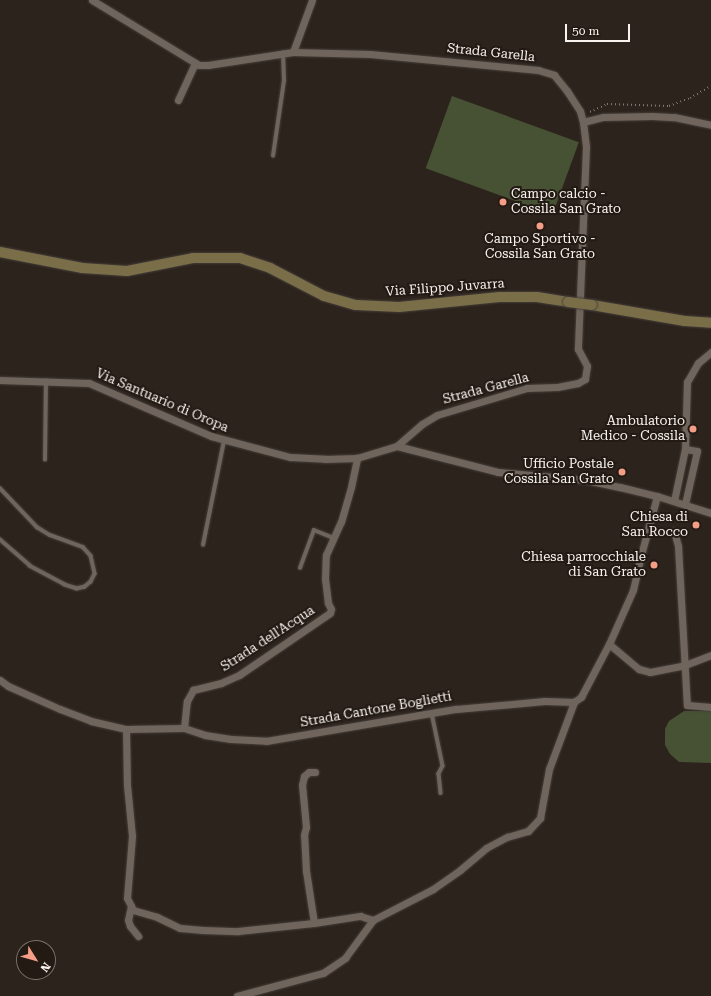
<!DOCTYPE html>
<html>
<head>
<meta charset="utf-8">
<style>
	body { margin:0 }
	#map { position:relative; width:711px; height:996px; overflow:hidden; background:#2c231c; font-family:"Roboto Serif",serif }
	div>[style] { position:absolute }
	.green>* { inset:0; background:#475134; transform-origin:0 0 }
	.path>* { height:1.5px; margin-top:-0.75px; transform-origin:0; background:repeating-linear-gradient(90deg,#807973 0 1px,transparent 0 4px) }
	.roads { filter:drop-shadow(0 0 1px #463f3a) drop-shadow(0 0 1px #463f3a) }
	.lane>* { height:3.5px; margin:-1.75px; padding:0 1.75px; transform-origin:1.75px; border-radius:1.75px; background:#70655d }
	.street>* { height:7px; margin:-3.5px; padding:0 3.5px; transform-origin:3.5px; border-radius:3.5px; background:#70655d }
	.secondary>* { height:10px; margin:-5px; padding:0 5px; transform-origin:5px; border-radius:5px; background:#7a6e49 }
	.bridges { filter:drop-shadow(0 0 1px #463f3a) drop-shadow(0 0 1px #463f3a) }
	.secondary-bridge>* { height:10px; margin:-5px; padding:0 5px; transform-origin:5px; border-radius:5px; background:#7a6e49 }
	.dots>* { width:11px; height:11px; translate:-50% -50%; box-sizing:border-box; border:2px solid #221a13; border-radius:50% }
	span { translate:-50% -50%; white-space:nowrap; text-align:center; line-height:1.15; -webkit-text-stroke:4px #221a13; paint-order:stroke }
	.street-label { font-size:13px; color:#f9f3ef }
	.poi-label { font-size:13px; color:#f9f3ef }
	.left { translate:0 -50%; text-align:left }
	.right { translate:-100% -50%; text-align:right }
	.north { position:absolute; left:16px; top:940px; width:40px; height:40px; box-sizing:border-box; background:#221a13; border:1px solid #78716b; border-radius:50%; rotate:127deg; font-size:11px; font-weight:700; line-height:16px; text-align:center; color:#f9f3ef }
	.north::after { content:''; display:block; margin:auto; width:14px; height:18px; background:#f49e87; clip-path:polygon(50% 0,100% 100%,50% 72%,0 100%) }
	.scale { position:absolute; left:565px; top:24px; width:65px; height:18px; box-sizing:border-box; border:2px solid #f9f3ef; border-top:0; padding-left:5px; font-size:12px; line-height:14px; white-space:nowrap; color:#f9f3ef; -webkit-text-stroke:3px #221a13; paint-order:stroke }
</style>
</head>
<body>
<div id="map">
	<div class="green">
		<div style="left:452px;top:96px;width:135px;height:77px;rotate:20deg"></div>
		<div style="clip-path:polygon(684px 711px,711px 711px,711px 763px,679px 762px,670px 754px,665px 745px,665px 729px,669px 721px)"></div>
	</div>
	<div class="path">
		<div style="left:590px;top:112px;width:19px;rotate:-25deg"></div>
		<div style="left:607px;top:104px;width:62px;rotate:1.8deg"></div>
		<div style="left:669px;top:106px;width:22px;rotate:-21deg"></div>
		<div style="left:690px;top:98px;width:24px;rotate:-30deg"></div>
	</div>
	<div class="roads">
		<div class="lane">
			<div style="left:273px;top:156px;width:76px;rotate:-81.7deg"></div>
			<div style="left:284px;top:81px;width:28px;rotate:-92deg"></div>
			<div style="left:45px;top:460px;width:79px;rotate:-89.3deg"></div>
			<div style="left:0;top:488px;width:54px;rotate:46.5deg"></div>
			<div style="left:37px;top:527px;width:15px;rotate:32deg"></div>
			<div style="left:50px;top:535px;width:35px;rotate:20deg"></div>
			<div style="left:83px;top:547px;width:12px;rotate:48deg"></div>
			<div style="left:91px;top:556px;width:18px;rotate:77deg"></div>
			<div style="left:95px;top:574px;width:9px;rotate:117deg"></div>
			<div style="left:91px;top:582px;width:8px;rotate:140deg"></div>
			<div style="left:85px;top:587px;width:8px;rotate:166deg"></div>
			<div style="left:77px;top:589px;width:13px;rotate:-162deg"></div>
			<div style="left:65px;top:585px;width:40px;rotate:-152deg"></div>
			<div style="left:30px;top:566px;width:40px;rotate:-139deg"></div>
			<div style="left:203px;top:545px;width:106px;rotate:-78.6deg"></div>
			<div style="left:300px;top:568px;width:40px;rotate:-69.8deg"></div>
			<div style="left:314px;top:530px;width:22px;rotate:22deg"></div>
			<div style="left:432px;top:713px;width:54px;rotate:78.3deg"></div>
			<div style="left:443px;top:766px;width:9px;rotate:117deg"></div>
			<div style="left:439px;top:774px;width:19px;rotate:84deg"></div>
		</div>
		<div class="street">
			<div style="left:92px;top:0;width:125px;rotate:31.3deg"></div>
			<div style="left:199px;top:65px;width:9px"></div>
			<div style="left:208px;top:65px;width:86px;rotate:-8.7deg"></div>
			<div style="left:293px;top:52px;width:77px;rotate:1.5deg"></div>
			<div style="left:370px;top:54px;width:169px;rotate:5.4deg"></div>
			<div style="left:538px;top:70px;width:17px;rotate:17deg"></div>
			<div style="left:554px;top:75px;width:21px;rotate:51deg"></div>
			<div style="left:567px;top:91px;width:24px;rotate:57deg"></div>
			<div style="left:580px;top:111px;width:11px;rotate:75deg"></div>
			<div style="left:583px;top:122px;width:25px;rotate:83deg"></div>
			<div style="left:586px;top:147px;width:202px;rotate:92.3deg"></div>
			<div style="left:578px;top:349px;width:19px;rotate:62deg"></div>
			<div style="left:587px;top:366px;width:13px;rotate:99deg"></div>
			<div style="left:585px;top:379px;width:8px;rotate:150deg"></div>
			<div style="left:578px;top:383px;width:21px;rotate:169deg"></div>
			<div style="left:557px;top:387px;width:30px;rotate:178deg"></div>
			<div style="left:527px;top:388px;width:94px;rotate:163.3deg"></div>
			<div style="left:437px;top:415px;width:17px;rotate:149deg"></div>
			<div style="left:422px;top:424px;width:33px;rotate:139deg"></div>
			<div style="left:293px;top:52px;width:55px;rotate:-69.9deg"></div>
			<div style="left:178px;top:100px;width:41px;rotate:-65.3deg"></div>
			<div style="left:583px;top:122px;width:21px;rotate:-14deg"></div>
			<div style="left:603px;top:117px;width:49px;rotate:-1.2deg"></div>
			<div style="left:652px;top:116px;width:22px;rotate:3deg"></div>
			<div style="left:674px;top:117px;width:38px;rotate:12deg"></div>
			<div style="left:0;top:380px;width:89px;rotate:1.9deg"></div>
			<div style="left:89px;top:383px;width:133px;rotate:23.5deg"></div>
			<div style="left:211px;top:436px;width:82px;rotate:14.9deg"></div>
			<div style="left:290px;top:457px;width:35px;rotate:3deg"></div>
			<div style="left:325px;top:459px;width:32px;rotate:-2deg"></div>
			<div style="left:357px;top:458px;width:42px;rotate:-16.7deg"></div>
			<div style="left:397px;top:446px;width:104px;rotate:14.4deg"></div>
			<div style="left:498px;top:472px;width:88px;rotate:5.2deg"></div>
			<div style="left:586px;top:480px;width:35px;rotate:12deg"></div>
			<div style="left:620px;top:487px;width:38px;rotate:14deg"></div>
			<div style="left:657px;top:496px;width:57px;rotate:17.5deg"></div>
			<div style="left:685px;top:449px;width:67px;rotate:-88.3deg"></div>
			<div style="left:687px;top:382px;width:22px;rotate:-60deg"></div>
			<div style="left:698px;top:363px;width:17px;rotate:-40deg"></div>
			<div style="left:674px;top:501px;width:53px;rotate:-78.1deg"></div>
			<div style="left:685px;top:449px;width:12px;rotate:9deg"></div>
			<div style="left:697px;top:451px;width:54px;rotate:102.8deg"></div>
			<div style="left:674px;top:531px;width:16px;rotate:75deg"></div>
			<div style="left:678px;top:546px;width:159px;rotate:86.8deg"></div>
			<div style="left:687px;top:705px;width:24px;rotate:5deg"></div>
			<div style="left:609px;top:644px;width:39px;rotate:40deg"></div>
			<div style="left:639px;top:669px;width:11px;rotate:15deg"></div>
			<div style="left:650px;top:672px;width:36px;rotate:-11deg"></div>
			<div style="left:685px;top:665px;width:28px;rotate:-21deg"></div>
			<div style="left:0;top:680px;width:10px;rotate:37deg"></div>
			<div style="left:8px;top:686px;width:57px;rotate:23.9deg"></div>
			<div style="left:60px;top:709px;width:33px;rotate:21deg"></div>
			<div style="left:91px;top:721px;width:36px;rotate:13deg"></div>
			<div style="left:126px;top:729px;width:58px;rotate:-1deg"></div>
			<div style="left:184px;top:728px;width:22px;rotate:18deg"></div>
			<div style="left:205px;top:735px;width:26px;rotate:9deg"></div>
			<div style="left:231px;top:739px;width:35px;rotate:3deg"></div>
			<div style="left:266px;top:741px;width:193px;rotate:-9.6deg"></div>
			<div style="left:456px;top:709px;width:89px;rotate:-5.1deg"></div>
			<div style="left:545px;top:701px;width:29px;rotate:2deg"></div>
			<div style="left:184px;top:728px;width:27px;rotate:-84deg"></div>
			<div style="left:187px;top:701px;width:13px;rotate:-61deg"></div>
			<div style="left:193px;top:690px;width:29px;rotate:-14deg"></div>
			<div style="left:221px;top:683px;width:20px;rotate:-24deg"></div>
			<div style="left:239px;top:675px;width:110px;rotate:-34.3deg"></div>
			<div style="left:330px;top:613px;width:4px;rotate:-76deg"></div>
			<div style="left:331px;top:609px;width:7px;rotate:-117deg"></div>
			<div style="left:328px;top:603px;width:24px;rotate:-97deg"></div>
			<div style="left:325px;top:579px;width:24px;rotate:-88deg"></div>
			<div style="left:326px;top:555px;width:36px;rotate:-66deg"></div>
			<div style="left:341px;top:522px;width:36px;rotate:-74deg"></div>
			<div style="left:351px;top:487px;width:30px;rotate:-78deg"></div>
			<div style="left:126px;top:729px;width:56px;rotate:89deg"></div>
			<div style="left:127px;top:785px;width:51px;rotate:84.4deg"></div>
			<div style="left:132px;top:836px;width:62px;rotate:94.6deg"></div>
			<div style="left:127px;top:898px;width:13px;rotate:63deg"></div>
			<div style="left:133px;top:910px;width:25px;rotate:16deg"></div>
			<div style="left:157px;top:917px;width:25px;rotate:26deg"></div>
			<div style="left:180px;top:928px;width:23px;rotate:5deg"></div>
			<div style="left:203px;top:930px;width:35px;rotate:2deg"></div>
			<div style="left:238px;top:931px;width:76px;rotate:-6deg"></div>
			<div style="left:314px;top:923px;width:47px;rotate:-8.7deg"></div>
			<div style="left:360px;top:916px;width:14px;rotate:17deg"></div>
			<div style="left:131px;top:906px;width:14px;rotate:102deg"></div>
			<div style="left:128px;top:920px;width:6px;rotate:72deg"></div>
			<div style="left:130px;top:926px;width:13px;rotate:51deg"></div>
			<div style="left:314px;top:923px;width:53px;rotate:-98.7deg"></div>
			<div style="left:306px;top:871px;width:36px;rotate:-93deg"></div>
			<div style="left:304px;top:835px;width:8px;rotate:-76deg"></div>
			<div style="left:306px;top:827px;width:42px;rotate:-95.4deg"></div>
			<div style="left:302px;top:785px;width:9px;rotate:-77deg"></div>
			<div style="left:304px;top:776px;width:6px;rotate:-39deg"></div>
			<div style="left:309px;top:772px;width:6px"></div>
			<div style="left:237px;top:996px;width:89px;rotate:-15deg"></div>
			<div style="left:323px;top:973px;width:27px;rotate:-34deg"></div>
			<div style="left:345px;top:958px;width:47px;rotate:-53.6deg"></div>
			<div style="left:373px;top:920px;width:68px;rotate:-27.3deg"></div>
			<div style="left:433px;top:889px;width:33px;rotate:-35deg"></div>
			<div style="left:460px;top:870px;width:34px;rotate:-40deg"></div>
			<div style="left:486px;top:848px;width:24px;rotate:-28deg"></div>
			<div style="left:507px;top:837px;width:22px;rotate:-16deg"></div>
			<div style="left:528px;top:831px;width:18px;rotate:-47deg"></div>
			<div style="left:540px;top:818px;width:50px;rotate:-79.6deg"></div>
			<div style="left:549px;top:769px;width:72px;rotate:-69.5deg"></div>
			<div style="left:574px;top:702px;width:9px;rotate:-36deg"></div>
			<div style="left:581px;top:697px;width:60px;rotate:-62.2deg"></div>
			<div style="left:609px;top:644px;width:59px;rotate:-66deg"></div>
			<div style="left:633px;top:590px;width:36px;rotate:-77deg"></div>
			<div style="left:641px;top:555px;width:61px;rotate:-74.8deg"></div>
		</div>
		<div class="secondary">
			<div style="left:0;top:252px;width:84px;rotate:11deg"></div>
			<div style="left:82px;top:268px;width:45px;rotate:3.8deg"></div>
			<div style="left:127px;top:271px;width:67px;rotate:-11.1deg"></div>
			<div style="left:193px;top:258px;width:47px"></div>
			<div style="left:240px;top:258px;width:32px;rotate:18deg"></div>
			<div style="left:270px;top:268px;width:61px;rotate:27.4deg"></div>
			<div style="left:324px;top:296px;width:33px;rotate:16deg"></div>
			<div style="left:356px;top:305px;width:43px;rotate:2.7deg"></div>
			<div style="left:399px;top:307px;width:101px;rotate:-5.7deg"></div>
			<div style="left:500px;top:297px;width:37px"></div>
			<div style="left:537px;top:297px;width:31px;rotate:9deg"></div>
			<div style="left:592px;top:305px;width:94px;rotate:9.8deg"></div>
			<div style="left:685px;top:321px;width:26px;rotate:4deg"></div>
		</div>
	</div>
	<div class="bridges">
		<div class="secondary-bridge">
			<div style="left:568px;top:302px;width:24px;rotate:7deg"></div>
		</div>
	</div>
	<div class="dots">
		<div style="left:503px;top:202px;background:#f49e87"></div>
		<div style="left:540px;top:226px;background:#f49e87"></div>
		<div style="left:693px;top:429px;background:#f49e87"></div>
		<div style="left:622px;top:472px;background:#f49e87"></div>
		<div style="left:696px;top:525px;background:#f49e87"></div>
		<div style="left:654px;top:565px;background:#f49e87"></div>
	</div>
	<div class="street-label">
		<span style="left:491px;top:53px;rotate:6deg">Strada Garella</span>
		<span style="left:445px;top:288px;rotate:-4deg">Via Filippo Juvarra</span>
		<span style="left:486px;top:389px;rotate:-15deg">Strada Garella</span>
		<span style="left:162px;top:401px;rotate:23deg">Via Santuario di Oropa</span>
		<span style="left:268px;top:639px;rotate:-33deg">Strada dell'Acqua</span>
		<span style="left:376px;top:710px;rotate:-10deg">Strada Cantone Boglietti</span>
	</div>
	<div class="poi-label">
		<span class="left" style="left:511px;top:202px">Campo calcio -<br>Cossila San Grato</span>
		<span style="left:540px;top:247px">Campo Sportivo -<br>Cossila San Grato</span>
		<span class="right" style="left:685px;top:429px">Ambulatorio<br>Medico - Cossila</span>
		<span class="right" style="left:614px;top:472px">Ufficio Postale<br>Cossila San Grato</span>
		<span class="right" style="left:688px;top:525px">Chiesa di<br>San Rocco</span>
		<span class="right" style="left:646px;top:565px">Chiesa parrocchiale<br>di San Grato</span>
	</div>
	<div class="north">N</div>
	<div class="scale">50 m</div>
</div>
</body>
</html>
